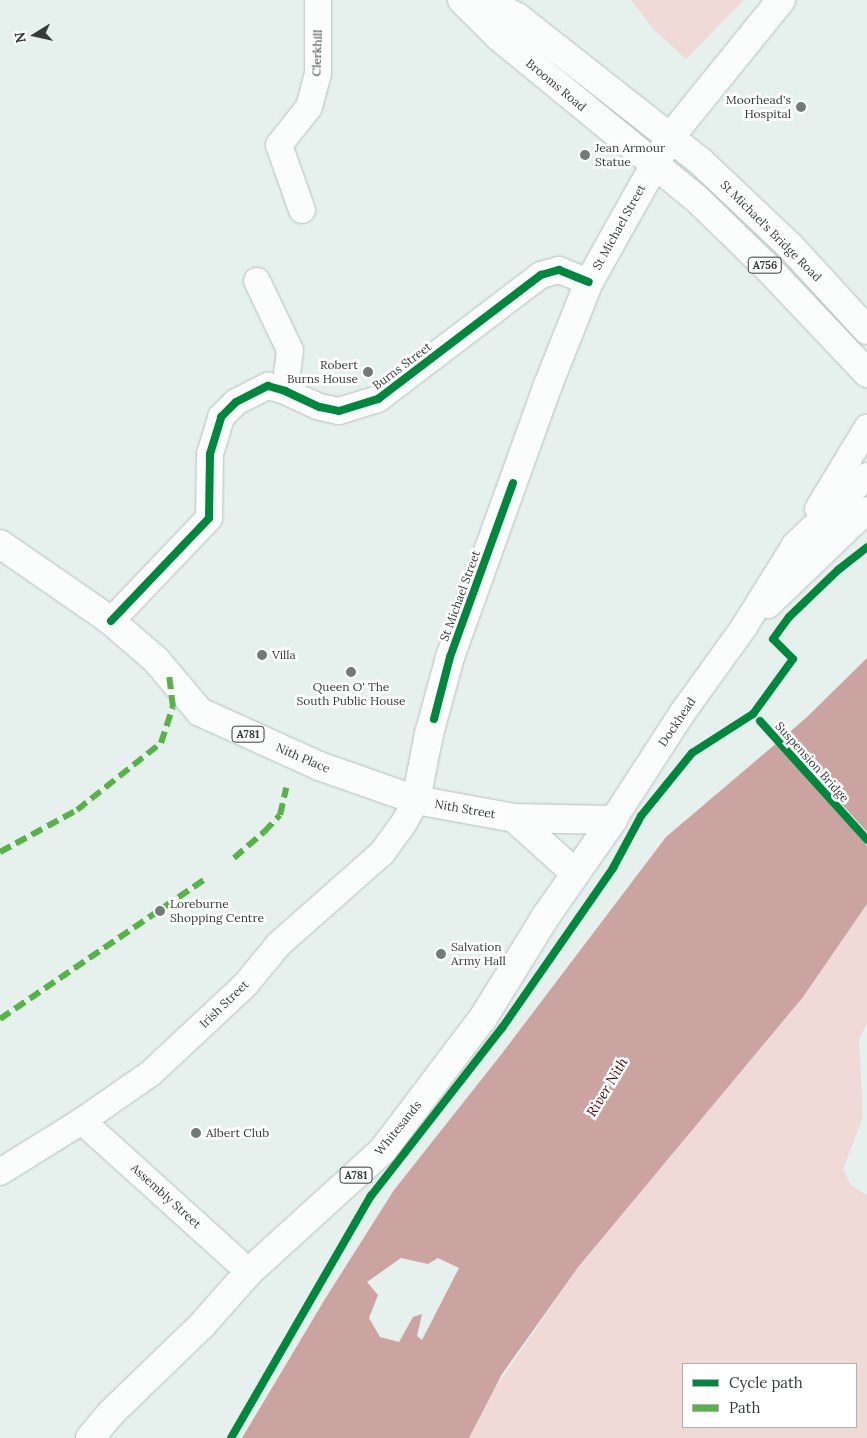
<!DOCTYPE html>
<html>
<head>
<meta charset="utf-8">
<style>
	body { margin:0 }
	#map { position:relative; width:867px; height:1438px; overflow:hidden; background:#e6f1ee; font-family:Lora,serif }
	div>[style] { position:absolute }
	.green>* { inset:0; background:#f0dad7 }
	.water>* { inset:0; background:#cba3a0 }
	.pier>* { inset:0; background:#e6f1ee }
	.roads { filter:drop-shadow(0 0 1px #b7bfbc) drop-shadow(0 0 1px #b7bfbc) }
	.minor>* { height:26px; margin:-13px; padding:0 13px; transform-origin:13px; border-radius:13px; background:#fbfdfc }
	.major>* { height:28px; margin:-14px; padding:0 14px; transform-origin:14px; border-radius:14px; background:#fbfdfc }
	.quiet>* { height:6px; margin-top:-3px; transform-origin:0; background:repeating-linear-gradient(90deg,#56b346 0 12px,transparent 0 18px) }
	.cycleway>* { height:8px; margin:-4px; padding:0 4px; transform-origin:4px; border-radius:4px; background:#00873e }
	.dots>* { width:14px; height:14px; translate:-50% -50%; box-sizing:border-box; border:2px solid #fff; border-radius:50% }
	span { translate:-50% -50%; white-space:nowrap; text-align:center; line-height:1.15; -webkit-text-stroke:5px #fff; paint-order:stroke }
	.shield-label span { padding:1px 4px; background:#fff; border:1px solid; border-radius:4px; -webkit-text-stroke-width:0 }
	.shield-label { font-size:11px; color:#343c39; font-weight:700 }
	.street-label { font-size:12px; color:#343c39 }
	.poi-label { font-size:12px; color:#343c39 }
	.right { translate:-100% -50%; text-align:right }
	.left { translate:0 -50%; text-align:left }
	.water-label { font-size:14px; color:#52050f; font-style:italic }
	.legend { position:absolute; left:682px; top:1363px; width:175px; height:65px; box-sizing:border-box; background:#fff; border:1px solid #aeb1b0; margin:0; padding:6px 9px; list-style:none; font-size:15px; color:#343c39 }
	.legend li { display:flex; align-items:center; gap:10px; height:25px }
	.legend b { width:25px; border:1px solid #aeb1b0 }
	.north { position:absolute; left:10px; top:10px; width:50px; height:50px; -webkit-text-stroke:4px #fff; paint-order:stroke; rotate:260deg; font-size:14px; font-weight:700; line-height:20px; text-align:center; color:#343c39 }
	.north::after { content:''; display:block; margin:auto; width:18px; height:22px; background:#343c39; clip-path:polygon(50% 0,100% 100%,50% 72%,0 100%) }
</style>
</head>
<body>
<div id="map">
	<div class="green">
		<div style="clip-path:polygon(631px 0,744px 0,686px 59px,654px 30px)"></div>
		<div style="clip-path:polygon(evenodd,867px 904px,867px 1024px,859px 1039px,863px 1117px,843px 1169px,851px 1185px,867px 1195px,867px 1438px,469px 1438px,493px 1391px,579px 1266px,806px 992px,867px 904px,683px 1364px,856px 1364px,856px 1427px,683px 1427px,683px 1364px)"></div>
	</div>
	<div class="water">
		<div style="clip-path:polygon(evenodd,867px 658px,867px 904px,803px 997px,579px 1266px,502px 1374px,469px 1438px,242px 1438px,325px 1299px,394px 1190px,500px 1056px,666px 837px,806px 718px,867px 658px,401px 1258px,428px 1264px,438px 1258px,459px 1268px,422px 1340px,417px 1336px,422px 1314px,413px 1317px,399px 1342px,380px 1337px,369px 1318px,378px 1295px,367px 1282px,401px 1258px)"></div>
	</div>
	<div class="pier">
		<div style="clip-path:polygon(781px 737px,867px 832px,867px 846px,775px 742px)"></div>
	</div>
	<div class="roads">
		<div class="minor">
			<div style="left:302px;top:210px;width:69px;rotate:-109.5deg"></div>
			<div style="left:279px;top:145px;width:48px;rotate:-51.7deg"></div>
			<div style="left:309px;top:107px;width:35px;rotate:-75deg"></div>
			<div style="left:318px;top:73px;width:73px;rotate:-90deg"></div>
			<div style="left:257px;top:281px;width:76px;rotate:64.4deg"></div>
			<div style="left:290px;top:350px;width:41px;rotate:97deg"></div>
			<div style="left:818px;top:509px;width:95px;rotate:-58.8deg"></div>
			<div style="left:768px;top:605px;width:137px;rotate:-43.8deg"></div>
			<div style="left:111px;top:621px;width:142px;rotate:-46.4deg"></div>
			<div style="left:209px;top:518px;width:64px;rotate:-89.1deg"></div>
			<div style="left:210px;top:454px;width:39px;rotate:-73deg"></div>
			<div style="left:221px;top:417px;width:21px;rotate:-45deg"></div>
			<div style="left:236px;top:402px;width:36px;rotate:-27deg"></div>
			<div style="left:268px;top:386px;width:18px;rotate:16deg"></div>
			<div style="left:285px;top:391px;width:38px;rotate:25deg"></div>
			<div style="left:320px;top:407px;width:19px;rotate:12deg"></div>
			<div style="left:339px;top:411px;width:41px;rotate:-17.1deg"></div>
			<div style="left:378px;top:399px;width:205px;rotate:-37.3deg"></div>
			<div style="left:541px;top:275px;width:19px;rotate:-16deg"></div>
			<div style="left:559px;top:270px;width:32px;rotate:22deg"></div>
			<div style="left:613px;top:820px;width:129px;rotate:-57.1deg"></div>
			<div style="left:683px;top:712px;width:105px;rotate:-54.3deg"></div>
			<div style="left:744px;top:627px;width:97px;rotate:-58.1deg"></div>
			<div style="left:795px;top:545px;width:100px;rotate:-43.8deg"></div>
			<div style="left:82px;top:1121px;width:225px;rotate:42.1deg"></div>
			<div style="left:0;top:1172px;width:97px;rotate:-31.9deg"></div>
			<div style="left:82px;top:1121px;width:84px;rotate:-34.8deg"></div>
			<div style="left:151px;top:1073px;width:130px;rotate:-43.1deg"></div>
			<div style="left:246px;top:984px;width:52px;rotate:-50.5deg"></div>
			<div style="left:279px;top:944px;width:137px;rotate:-41.5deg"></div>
			<div style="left:382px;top:853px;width:37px;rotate:-54deg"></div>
			<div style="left:404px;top:823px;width:26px;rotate:-62deg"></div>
		</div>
		<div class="major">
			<div style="left:462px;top:0;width:52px;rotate:45deg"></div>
			<div style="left:499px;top:37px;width:254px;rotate:39.3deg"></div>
			<div style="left:696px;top:198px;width:96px;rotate:44.2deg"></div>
			<div style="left:765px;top:265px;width:149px;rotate:46.6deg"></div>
			<div style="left:485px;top:0;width:36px;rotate:28deg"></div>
			<div style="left:517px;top:17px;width:233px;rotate:38.2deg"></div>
			<div style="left:700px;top:161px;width:124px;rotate:43.4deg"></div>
			<div style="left:790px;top:246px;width:114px;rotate:47.5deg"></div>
			<div style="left:0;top:544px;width:135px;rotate:34.7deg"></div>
			<div style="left:111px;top:621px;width:60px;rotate:40.9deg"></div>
			<div style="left:156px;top:660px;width:68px;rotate:49.8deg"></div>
			<div style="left:200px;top:712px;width:131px;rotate:24.4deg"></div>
			<div style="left:319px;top:766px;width:103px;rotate:19.3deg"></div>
			<div style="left:416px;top:800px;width:100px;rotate:10.4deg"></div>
			<div style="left:514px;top:818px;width:99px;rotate:1.2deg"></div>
			<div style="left:416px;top:800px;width:67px;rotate:-78.9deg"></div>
			<div style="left:429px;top:734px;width:80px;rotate:-74.7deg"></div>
			<div style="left:450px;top:657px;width:289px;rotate:-70.2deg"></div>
			<div style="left:548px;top:385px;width:111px;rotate:-68.3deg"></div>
			<div style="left:589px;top:282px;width:167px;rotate:-60.7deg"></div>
			<div style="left:671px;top:136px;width:175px;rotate:-51deg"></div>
			<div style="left:514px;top:818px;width:82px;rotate:42deg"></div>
			<div style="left:90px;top:1438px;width:33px;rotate:-50deg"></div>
			<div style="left:111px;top:1413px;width:127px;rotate:-44deg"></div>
			<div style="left:202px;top:1325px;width:71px;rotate:-48.4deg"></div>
			<div style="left:249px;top:1272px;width:181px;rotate:-42.3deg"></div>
			<div style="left:383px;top:1150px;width:166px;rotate:-52.9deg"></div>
			<div style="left:483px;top:1018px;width:120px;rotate:-58.3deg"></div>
			<div style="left:546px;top:916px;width:117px;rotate:-55.1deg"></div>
		</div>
	</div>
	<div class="quiet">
		<div style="left:0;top:852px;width:88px;rotate:-28.6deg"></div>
		<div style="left:77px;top:810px;width:107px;rotate:-38.6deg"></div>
		<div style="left:161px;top:743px;width:38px;rotate:-72deg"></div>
		<div style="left:173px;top:707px;width:31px;rotate:-97deg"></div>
		<div style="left:234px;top:858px;width:40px;rotate:-41deg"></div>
		<div style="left:264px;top:832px;width:23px;rotate:-47deg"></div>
		<div style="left:280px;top:815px;width:28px;rotate:-77deg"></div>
		<div style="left:0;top:1019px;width:247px;rotate:-34.3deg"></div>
	</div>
	<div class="cycleway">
		<div style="left:111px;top:621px;width:142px;rotate:-46.4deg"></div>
		<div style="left:209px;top:518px;width:64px;rotate:-89.1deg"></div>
		<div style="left:210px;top:454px;width:39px;rotate:-73deg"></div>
		<div style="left:221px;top:417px;width:21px;rotate:-45deg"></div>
		<div style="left:236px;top:402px;width:36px;rotate:-27deg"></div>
		<div style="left:268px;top:386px;width:18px;rotate:16deg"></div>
		<div style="left:285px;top:391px;width:38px;rotate:25deg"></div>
		<div style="left:320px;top:407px;width:19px;rotate:12deg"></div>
		<div style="left:339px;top:411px;width:41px;rotate:-17.1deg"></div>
		<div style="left:378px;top:399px;width:205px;rotate:-37.3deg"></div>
		<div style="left:541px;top:275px;width:19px;rotate:-16deg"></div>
		<div style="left:559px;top:270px;width:32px;rotate:22deg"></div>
		<div style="left:434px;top:719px;width:64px;rotate:-75.5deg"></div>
		<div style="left:450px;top:657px;width:185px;rotate:-70.1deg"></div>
		<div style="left:760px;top:721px;width:160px;rotate:48deg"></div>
		<div style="left:231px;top:1438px;width:280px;rotate:-60deg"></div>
		<div style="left:371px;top:1196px;width:213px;rotate:-52.1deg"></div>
		<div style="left:502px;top:1028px;width:195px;rotate:-55.2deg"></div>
		<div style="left:613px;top:868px;width:59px;rotate:-61.7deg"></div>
		<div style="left:641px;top:816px;width:81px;rotate:-51deg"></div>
		<div style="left:692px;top:753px;width:72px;rotate:-32.6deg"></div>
		<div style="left:753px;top:714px;width:68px;rotate:-54deg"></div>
		<div style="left:793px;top:659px;width:28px;rotate:-135deg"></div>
		<div style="left:773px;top:639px;width:27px;rotate:-54deg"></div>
		<div style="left:789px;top:617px;width:68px;rotate:-43.8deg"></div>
		<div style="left:838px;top:570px;width:37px;rotate:-38deg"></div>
	</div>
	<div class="dots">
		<div style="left:801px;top:107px;background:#727b78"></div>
		<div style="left:585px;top:155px;background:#727b78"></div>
		<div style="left:368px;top:372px;background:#727b78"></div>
		<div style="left:262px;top:655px;background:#727b78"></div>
		<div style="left:351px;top:672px;background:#727b78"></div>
		<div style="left:160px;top:911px;background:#727b78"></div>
		<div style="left:441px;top:954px;background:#727b78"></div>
		<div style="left:196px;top:1133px;background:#727b78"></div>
	</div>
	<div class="shield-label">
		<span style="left:765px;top:265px">A756</span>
		<span style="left:248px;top:734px">A781</span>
		<span style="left:356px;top:1175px">A781</span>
	</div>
	<div class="street-label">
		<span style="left:317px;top:53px;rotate:-88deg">Clerkhill</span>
		<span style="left:556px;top:85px;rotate:40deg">Brooms Road</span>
		<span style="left:619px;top:227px;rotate:-61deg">St Michael Street</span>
		<span style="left:771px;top:231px;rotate:45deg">St Michael's Bridge Road</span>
		<span style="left:402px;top:366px;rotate:-37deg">Burns Street</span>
		<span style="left:460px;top:596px;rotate:-70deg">St Michael Street</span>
		<span style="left:677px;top:722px;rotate:-56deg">Dockhead</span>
		<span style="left:303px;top:758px;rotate:23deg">Nith Place</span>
		<span style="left:812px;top:762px;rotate:48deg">Suspension Bridge</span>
		<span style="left:465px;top:809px;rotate:10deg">Nith Street</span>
		<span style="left:224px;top:1004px;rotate:-44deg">Irish Street</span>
		<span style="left:398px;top:1128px;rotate:-51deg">Whitesands</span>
		<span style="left:166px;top:1196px;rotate:42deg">Assembly Street</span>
	</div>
	<div class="poi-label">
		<span class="right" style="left:791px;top:107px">Moorhead's<br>Hospital</span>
		<span class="left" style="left:595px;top:155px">Jean Armour<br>Statue</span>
		<span class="right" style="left:358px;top:372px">Robert<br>Burns House</span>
		<span class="left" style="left:272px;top:655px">Villa</span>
		<span style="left:351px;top:694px">Queen O' The<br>South Public House</span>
		<span class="left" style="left:170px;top:911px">Loreburne<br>Shopping Centre</span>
		<span class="left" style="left:451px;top:954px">Salvation<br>Army Hall</span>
		<span class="left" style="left:206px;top:1133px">Albert Club</span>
	</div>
	<div class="water-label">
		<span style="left:607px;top:1087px;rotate:-59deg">River Nith</span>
	</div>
	<ul class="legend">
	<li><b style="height:6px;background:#00873e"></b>Cycle path</li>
	<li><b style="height:6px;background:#56b346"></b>Path</li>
	</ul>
	<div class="north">N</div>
</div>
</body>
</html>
